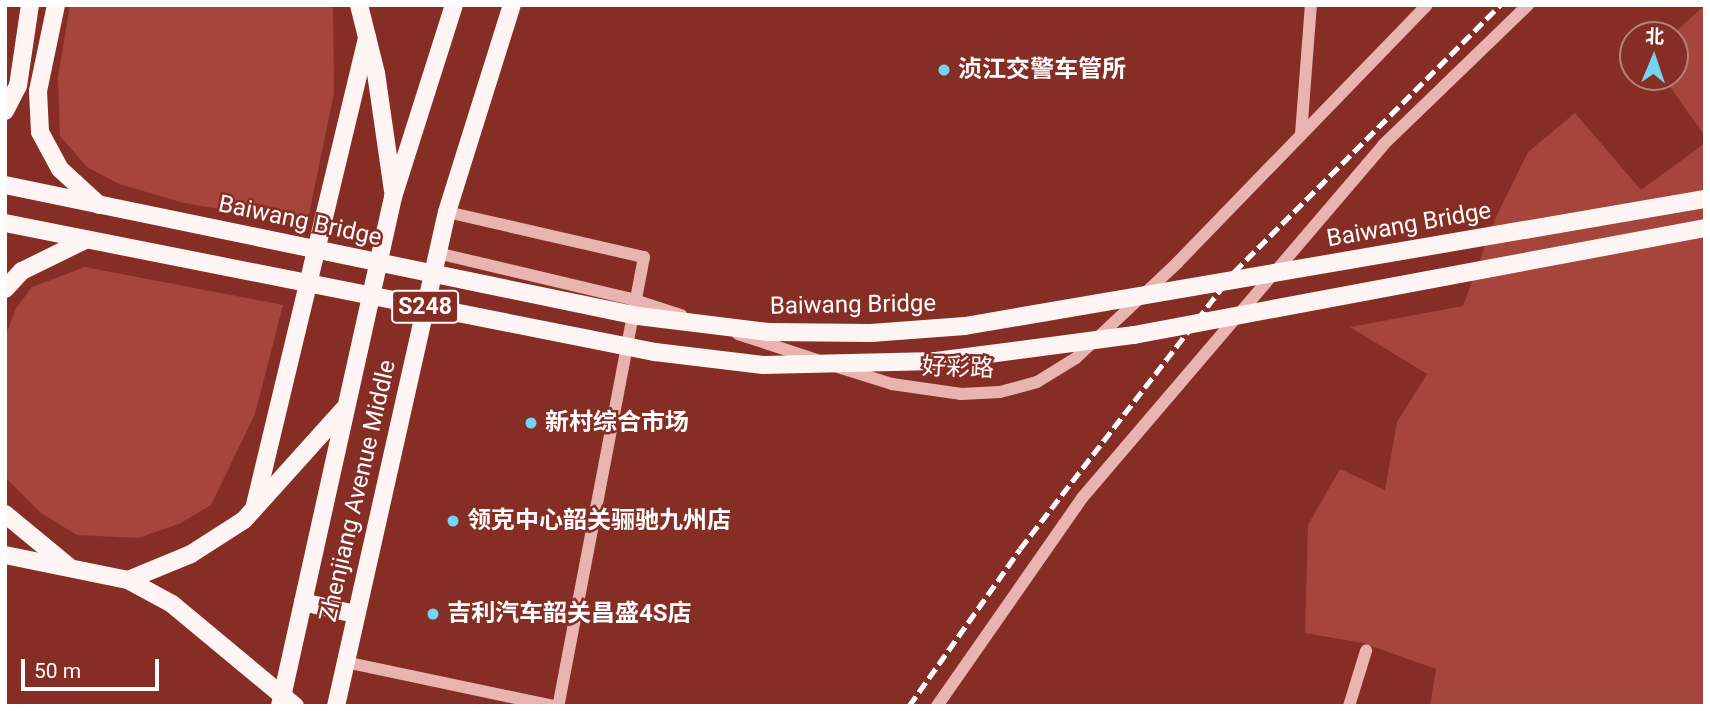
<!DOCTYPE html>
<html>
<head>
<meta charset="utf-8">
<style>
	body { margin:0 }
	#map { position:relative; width:1710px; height:711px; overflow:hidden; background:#862e25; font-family:Roboto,"Noto Sans SC",sans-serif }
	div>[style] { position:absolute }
	.green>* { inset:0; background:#a5453c }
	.minor>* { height:12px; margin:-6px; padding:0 6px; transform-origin:6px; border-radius:6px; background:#e9b4b0 }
	.major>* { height:18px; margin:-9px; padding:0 9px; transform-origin:9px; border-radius:9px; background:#fef4f3 }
	.rail>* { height:5px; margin-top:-2.5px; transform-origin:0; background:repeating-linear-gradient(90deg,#fff 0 12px,transparent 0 17px) }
	.major-bridge>* { height:18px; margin:-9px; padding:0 9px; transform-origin:9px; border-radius:9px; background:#fef4f3 }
	.dots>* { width:19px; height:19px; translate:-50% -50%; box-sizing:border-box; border:4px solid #862e25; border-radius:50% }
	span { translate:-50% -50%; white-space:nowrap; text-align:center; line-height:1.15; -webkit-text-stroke:5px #862e25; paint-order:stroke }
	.shield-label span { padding:2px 5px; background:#862e25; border:2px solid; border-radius:5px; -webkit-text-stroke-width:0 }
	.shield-label { font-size:23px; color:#fff; font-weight:700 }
	.poi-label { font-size:24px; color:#fff; font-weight:700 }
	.left { translate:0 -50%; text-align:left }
	.street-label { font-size:24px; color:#fff }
	.frame { position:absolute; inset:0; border:7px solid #fff; pointer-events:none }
	.north { position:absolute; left:1619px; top:21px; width:70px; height:70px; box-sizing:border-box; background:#862e25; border:2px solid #b6827c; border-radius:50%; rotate:2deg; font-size:19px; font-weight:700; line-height:28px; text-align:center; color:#fff }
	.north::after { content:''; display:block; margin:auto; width:24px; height:32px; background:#74d5f2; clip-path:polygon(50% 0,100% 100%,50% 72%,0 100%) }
	.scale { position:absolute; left:21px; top:659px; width:138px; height:32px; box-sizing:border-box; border:4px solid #fff; border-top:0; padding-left:9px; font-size:21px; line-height:24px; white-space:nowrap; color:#fff; -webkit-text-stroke:5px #862e25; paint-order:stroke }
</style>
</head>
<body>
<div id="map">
	<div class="green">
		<div style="clip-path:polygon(70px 5px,333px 5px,334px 93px,307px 224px,184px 203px,119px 184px,87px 167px,60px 136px,58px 77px)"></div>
		<div style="clip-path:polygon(1705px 5px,1705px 136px,1663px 77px,1675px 77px,1672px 35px)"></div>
		<div style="clip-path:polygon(1575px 113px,1641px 190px,1705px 143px,1705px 706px,1430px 706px,1436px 669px,1363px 643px,1305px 633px,1308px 525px,1340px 469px,1385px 490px,1397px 422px,1427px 374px,1350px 327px,1463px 306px,1495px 219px,1528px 152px)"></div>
		<div style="clip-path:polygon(85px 267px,283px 305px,255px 414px,211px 505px,179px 524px,138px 538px,77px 535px,41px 513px,5px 477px,5px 337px,16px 308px,32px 287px)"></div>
	</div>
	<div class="minor">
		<div style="left:1301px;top:134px;width:129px;rotate:-85.6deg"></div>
		<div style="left:447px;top:212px;width:202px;rotate:12.9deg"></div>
		<div style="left:644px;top:257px;width:457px;rotate:100.8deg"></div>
		<div style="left:437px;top:253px;width:196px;rotate:13.3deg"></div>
		<div style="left:628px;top:298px;width:56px;rotate:17.8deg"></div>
		<div style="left:738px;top:334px;width:83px;rotate:18.2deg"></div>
		<div style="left:838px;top:367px;width:57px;rotate:17.5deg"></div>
		<div style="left:892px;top:384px;width:70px;rotate:8.2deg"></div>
		<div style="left:961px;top:394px;width:39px;rotate:-3deg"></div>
		<div style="left:1000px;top:392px;width:38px;rotate:-15deg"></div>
		<div style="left:1037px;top:382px;width:46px;rotate:-31.6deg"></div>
		<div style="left:1076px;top:358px;width:139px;rotate:-43.2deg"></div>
		<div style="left:1177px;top:263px;width:359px;rotate:-45.9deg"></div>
		<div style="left:345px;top:662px;width:213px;rotate:11.9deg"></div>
		<div style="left:937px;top:706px;width:254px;rotate:-55.1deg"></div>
		<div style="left:1082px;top:498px;width:464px;rotate:-49.5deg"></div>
		<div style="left:1383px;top:145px;width:202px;rotate:-44deg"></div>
		<div style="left:1349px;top:706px;width:58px;rotate:-72.8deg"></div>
	</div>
	<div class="major">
		<div style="left:56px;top:5px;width:88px;rotate:101.8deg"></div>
		<div style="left:38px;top:91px;width:41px;rotate:87.2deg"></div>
		<div style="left:40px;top:132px;width:42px;rotate:61.6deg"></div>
		<div style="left:60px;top:169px;width:53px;rotate:42.7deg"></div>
		<div style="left:359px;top:5px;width:70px;rotate:76deg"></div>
		<div style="left:376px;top:73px;width:119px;rotate:81.8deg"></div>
		<div style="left:5px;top:111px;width:28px;rotate:-63deg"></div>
		<div style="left:18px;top:86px;width:82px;rotate:-81.6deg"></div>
		<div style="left:5px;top:289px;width:25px;rotate:-47deg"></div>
		<div style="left:22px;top:271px;width:70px;rotate:-26.2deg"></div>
		<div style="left:254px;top:509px;width:485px;rotate:-76.5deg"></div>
		<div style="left:5px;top:514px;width:82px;rotate:39.5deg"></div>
		<div style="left:5px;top:555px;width:126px;rotate:11.5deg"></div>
		<div style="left:128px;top:580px;width:50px;rotate:28.6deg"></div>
		<div style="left:172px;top:604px;width:160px;rotate:39.7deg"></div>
		<div style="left:128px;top:580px;width:68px;rotate:-22.4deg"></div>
		<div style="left:191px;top:554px;width:63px;rotate:-32.7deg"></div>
		<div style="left:244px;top:520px;width:149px;rotate:-48deg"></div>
		<div style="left:303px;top:602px;width:53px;rotate:13deg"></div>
		<div style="left:280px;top:706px;width:521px;rotate:-77.48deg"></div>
		<div style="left:393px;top:197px;width:201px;rotate:-72.4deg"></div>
		<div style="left:336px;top:706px;width:506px;rotate:-77.34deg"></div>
		<div style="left:447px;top:212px;width:217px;rotate:-72.6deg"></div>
	</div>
	<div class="rail">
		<div style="left:909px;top:706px;width:192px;rotate:-54.7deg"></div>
		<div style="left:1020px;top:549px;width:350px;rotate:-52.3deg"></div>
		<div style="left:1234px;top:272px;width:377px;rotate:-45.1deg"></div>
	</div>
	<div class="major-bridge">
		<div style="left:5px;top:185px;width:646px;rotate:11.69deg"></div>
		<div style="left:638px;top:316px;width:131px;rotate:7deg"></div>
		<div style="left:768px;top:332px;width:103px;rotate:0.6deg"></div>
		<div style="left:871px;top:333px;width:94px;rotate:-4.3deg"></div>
		<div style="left:965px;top:326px;width:751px;rotate:-9.74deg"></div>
		<div style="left:5px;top:223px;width:663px;rotate:11.23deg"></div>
		<div style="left:655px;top:352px;width:109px;rotate:6.9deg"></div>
		<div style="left:763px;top:365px;width:173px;rotate:-1.3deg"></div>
		<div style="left:936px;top:361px;width:200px;rotate:-7.5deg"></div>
		<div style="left:1134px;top:335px;width:581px;rotate:-10.61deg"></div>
	</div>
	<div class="dots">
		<div style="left:944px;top:70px;background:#74d5f2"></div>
		<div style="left:531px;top:423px;background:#74d5f2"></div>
		<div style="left:453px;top:521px;background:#74d5f2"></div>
		<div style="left:433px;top:614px;background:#74d5f2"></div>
	</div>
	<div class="shield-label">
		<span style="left:425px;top:307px">S248</span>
	</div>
	<div class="poi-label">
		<span class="left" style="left:958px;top:70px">浈江交警车管所</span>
		<span class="left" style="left:545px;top:423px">新村综合市场</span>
		<span class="left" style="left:467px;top:521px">领克中心韶关骊驰九州店</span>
		<span class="left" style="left:447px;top:614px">吉利汽车韶关昌盛4S店</span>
	</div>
	<div class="street-label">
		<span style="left:300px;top:221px;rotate:12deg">Baiwang Bridge</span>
		<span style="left:1409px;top:225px;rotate:-10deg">Baiwang Bridge</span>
		<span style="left:853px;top:305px;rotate:-1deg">Baiwang Bridge</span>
		<span style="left:958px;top:368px;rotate:2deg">好彩路</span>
		<span style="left:358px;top:491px;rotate:-77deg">Zhenjiang Avenue Middle</span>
	</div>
	<div class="frame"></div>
	<div class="north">北</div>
	<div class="scale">50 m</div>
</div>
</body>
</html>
